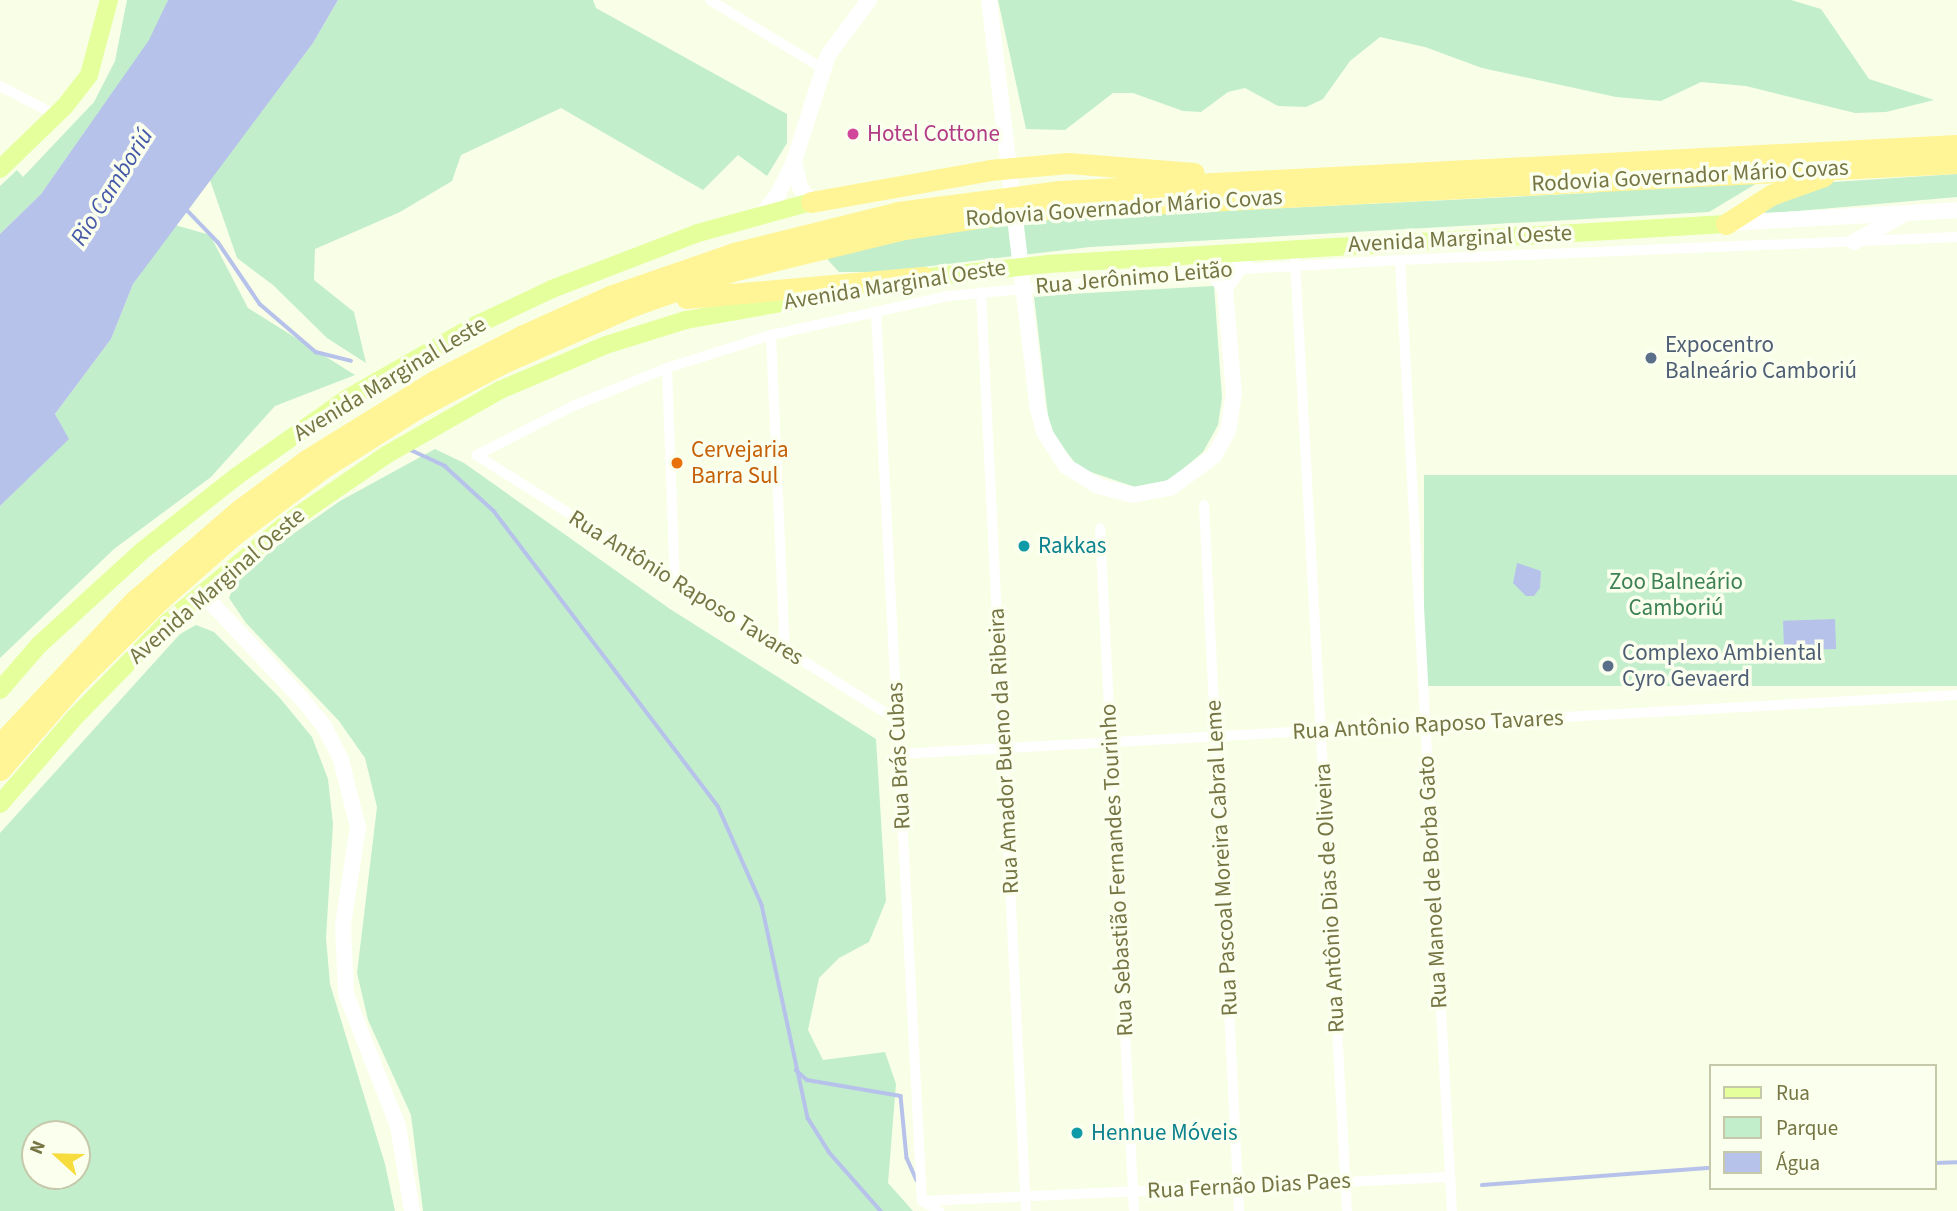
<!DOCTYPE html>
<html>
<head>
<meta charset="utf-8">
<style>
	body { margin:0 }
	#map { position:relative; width:1957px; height:1211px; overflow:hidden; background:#f8ffe6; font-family:"Source Sans 3",sans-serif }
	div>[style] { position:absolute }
	.green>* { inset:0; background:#c2eecc; transform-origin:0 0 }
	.water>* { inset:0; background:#b7c2eb; transform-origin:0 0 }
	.stream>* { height:3.5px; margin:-1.75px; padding:0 1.75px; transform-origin:1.75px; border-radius:1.75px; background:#b7c2eb }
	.street>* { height:10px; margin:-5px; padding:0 5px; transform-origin:5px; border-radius:5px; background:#fff }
	.secondary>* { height:16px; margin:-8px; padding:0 8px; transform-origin:8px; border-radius:8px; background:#fff }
	.primary>* { height:18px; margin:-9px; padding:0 9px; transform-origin:9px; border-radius:9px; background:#e5ff9c }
	.highway>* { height:21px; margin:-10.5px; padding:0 10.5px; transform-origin:10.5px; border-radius:10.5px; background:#fff496 }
	.dots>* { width:19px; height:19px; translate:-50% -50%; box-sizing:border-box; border:4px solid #fbffee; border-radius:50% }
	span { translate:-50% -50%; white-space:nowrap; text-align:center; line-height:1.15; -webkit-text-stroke:7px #fbffee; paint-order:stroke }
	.hotel-label { font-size:23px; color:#b23c85 }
	.left { translate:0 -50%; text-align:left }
	.street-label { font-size:23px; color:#767644 }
	.service-label { font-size:23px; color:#4e5e75 }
	.food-label { font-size:23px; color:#c56008 }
	.culture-label { font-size:23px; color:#0d838f }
	.park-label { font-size:23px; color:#3d8254 }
	.water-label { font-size:24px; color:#4559a8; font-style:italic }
	.legend { position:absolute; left:1709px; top:1064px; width:228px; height:126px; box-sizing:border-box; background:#fbffee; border:2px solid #c6c8aa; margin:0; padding:9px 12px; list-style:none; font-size:21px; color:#767644 }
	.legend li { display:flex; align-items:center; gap:14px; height:35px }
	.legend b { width:35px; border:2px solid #c6c8aa }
	.north { position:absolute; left:21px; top:1120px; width:70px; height:70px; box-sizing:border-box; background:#fbffee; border:2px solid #c6c8aa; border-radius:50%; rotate:292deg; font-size:19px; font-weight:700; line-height:28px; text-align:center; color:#767644 }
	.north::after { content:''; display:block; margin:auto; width:24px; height:32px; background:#f6dc3d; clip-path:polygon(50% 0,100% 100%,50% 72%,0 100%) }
</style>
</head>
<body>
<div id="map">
	<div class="green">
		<div style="clip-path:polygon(127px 0,168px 0,150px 40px,41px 194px,0 234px,0 186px,17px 170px,23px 177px,94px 102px,115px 61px)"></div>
		<div style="clip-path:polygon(338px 0,593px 0,596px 8px,787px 114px,787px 143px,767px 176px,738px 155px,703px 190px,561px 108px,461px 155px,452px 181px,400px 212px,315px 249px,314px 280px,354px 312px,366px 363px,327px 338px,273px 285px,237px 258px,210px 180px,313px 43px)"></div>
		<div style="clip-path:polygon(998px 0,1791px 0,1821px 9px,1869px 79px,1934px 100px,1886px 112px,1855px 113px,1746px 86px,1701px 82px,1661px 101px,1616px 97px,1482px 68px,1425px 47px,1380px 37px,1350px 61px,1323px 99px,1306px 107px,1278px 106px,1245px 88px,1228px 92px,1201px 112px,1183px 111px,1133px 93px,1113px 93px,1065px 130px,1026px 129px)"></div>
		<div style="clip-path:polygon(1957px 174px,1957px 197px,1763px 214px,1758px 208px,1818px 183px)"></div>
		<div style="clip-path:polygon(1708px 180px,1759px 182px,1709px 212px,1090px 247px,881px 272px,839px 272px,828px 260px,830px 253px,842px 249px,1020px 221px,1590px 193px)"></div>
		<div style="clip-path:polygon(175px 225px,210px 235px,248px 308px,355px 375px,275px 406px,211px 477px,114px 549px,0 658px,0 506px,68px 439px,55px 414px,111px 339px,133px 284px)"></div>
		<div style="clip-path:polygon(1214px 286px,1222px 398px,1218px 425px,1203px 452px,1169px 481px,1138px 488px,1079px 468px,1055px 437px,1048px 416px,1034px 296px)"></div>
		<div style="clip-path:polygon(435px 449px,464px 463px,670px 609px,876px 739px,886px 901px,869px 942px,839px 958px,819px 978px,808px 1030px,823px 1060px,885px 1052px,896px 1084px,888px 1183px,913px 1211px,423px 1211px,411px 1115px,368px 1020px,357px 973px,377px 807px,365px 758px,339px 721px,246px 623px,229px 598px,236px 580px,286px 539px,340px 501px)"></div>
		<div style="left:1957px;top:475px;width:211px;height:533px;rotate:90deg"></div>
		<div style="clip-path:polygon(evenodd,196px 625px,214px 632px,279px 697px,312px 737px,328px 779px,333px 824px,326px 938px,330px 984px,385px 1164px,395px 1211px,0 1211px,0 833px,180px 634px,196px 625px,35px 1134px,77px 1134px,77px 1176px,35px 1176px,35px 1134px)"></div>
	</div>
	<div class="water">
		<div style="clip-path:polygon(168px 0,338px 0,313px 43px,133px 284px,111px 339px,55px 414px,69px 439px,0 506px,0 234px,41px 194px,149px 40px)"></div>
		<div style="clip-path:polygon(1517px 563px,1541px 571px,1540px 588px,1534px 596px,1526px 596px,1513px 583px)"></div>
		<div style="left:1835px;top:619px;width:30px;height:52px;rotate:88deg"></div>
	</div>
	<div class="stream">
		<div style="left:185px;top:208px;width:47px;rotate:45.9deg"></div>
		<div style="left:218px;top:242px;width:75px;rotate:55.9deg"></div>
		<div style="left:260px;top:304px;width:74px;rotate:40.6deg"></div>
		<div style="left:316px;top:352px;width:36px;rotate:14deg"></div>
		<div style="left:411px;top:450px;width:38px;rotate:25deg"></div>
		<div style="left:445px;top:466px;width:67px;rotate:42.6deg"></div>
		<div style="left:494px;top:511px;width:370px;rotate:52.8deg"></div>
		<div style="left:718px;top:806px;width:108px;rotate:66deg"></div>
		<div style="left:762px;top:905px;width:218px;rotate:77.8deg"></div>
		<div style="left:808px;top:1118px;width:40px;rotate:58deg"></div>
		<div style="left:829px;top:1152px;width:79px;rotate:48.6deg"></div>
		<div style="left:796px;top:1070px;width:15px;rotate:42deg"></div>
		<div style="left:807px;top:1080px;width:95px;rotate:9.7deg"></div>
		<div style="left:901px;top:1096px;width:62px;rotate:84.5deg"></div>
		<div style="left:907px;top:1158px;width:24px;rotate:66deg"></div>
		<div style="left:1934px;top:1163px;width:23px;rotate:-2deg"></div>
		<div style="left:1482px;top:1185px;width:229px;rotate:-4.3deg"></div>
	</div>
	<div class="street">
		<div style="left:710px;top:0;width:131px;rotate:31.3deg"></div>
		<div style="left:0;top:86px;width:63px;rotate:27.4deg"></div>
		<div style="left:1295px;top:260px;width:952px;rotate:86.87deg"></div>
		<div style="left:1400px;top:260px;width:952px;rotate:86.87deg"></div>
		<div style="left:981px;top:292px;width:920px;rotate:87.2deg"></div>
		<div style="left:876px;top:312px;width:890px;rotate:87.04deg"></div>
		<div style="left:771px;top:335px;width:316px;rotate:87.5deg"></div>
		<div style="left:667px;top:368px;width:214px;rotate:87.9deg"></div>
		<div style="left:1204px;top:505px;width:707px;rotate:87.16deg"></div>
		<div style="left:1100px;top:528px;width:684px;rotate:87.15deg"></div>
		<div style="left:897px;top:720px;width:497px;rotate:-147.8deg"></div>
		<div style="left:477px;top:455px;width:108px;rotate:-27deg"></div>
		<div style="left:573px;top:406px;width:101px;rotate:-22deg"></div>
		<div style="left:667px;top:368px;width:109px;rotate:-17.6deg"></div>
		<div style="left:771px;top:335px;width:182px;rotate:-12.4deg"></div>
		<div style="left:949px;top:296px;width:278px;rotate:-5.4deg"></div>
		<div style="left:1226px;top:270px;width:174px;rotate:-3.3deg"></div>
		<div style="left:1400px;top:260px;width:557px;rotate:-2.36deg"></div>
		<div style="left:899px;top:754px;width:1060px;rotate:-3.19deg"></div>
		<div style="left:922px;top:1201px;width:529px;rotate:-2.6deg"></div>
		<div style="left:922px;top:1201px;width:20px;rotate:30deg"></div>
	</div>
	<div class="secondary">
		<div style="left:989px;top:0;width:412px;rotate:83.2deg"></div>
		<div style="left:1038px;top:409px;width:24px;rotate:75deg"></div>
		<div style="left:1044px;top:432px;width:40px;rotate:57.1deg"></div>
		<div style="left:1066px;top:466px;width:38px;rotate:32deg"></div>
		<div style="left:1098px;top:486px;width:36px;rotate:14deg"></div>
		<div style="left:1133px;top:495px;width:38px;rotate:-11deg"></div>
		<div style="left:1170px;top:488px;width:54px;rotate:-36deg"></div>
		<div style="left:1214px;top:456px;width:29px;rotate:-61deg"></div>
		<div style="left:1228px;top:431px;width:37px;rotate:-81deg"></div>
		<div style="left:1234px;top:394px;width:106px;rotate:-94.9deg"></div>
		<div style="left:1225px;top:288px;width:45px;rotate:-54.9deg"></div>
		<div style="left:794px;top:161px;width:27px;rotate:77deg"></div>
		<div style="left:800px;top:187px;width:19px;rotate:54deg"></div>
		<div style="left:762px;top:214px;width:26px;rotate:-51deg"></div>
		<div style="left:778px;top:194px;width:37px;rotate:-64deg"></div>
		<div style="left:794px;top:161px;width:111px;rotate:-72.2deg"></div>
		<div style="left:828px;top:55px;width:69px;rotate:-53.3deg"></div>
		<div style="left:1728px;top:223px;width:229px;rotate:-3.2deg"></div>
		<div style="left:1854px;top:242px;width:54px;rotate:-29deg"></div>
		<div style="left:1199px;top:254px;width:43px;rotate:52.6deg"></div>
		<div style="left:202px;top:593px;width:146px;rotate:46.7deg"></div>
		<div style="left:302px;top:699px;width:35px;rotate:51deg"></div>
		<div style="left:324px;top:726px;width:38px;rotate:63deg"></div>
		<div style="left:341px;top:760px;width:69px;rotate:75.8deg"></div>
		<div style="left:358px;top:827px;width:99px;rotate:98.7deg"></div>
		<div style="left:343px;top:925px;width:69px;rotate:87.5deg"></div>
		<div style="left:346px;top:994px;width:142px;rotate:68.5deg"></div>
		<div style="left:398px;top:1126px;width:86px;rotate:80.6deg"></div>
	</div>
	<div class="primary">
		<div style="left:0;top:169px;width:91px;rotate:-44.1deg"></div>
		<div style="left:65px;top:106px;width:39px;rotate:-52deg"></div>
		<div style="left:89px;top:75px;width:78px;rotate:-75.1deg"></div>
		<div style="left:912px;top:279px;width:136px;rotate:-6.3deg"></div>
		<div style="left:1047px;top:264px;width:680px;rotate:-3.37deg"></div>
		<div style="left:0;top:690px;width:60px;rotate:-49.1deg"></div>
		<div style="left:39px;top:645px;width:139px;rotate:-42.4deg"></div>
		<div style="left:142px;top:551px;width:121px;rotate:-38.3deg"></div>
		<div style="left:237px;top:476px;width:133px;rotate:-35.2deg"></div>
		<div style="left:346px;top:399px;width:145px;rotate:-29.7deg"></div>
		<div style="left:472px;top:327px;width:89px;rotate:-25.4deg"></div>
		<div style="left:552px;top:289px;width:156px;rotate:-21deg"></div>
		<div style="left:698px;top:233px;width:117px;rotate:-15.3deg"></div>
		<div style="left:0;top:804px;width:115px;rotate:-49.2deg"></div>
		<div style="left:75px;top:717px;width:132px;rotate:-45.6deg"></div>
		<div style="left:167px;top:623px;width:160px;rotate:-39.7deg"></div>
		<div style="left:290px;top:521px;width:116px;rotate:-34.5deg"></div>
		<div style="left:386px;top:455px;width:131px;rotate:-29.7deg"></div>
		<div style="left:500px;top:390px;width:115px;rotate:-23deg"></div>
		<div style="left:606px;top:345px;width:84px;rotate:-17.4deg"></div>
		<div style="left:686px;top:320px;width:153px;rotate:-10.1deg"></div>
	</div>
	<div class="highway">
		<div style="left:811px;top:202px;width:182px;rotate:-10.1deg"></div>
		<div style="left:990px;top:170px;width:78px;rotate:-5.1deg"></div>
		<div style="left:1068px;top:163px;width:126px;rotate:4.5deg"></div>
		<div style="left:1726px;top:224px;width:54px;rotate:-32.8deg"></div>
		<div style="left:1771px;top:195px;width:56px;rotate:-19.7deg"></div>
		<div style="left:686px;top:298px;width:238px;rotate:-5.1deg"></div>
		<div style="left:0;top:744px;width:196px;rotate:-46.9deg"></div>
		<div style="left:134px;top:601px;width:138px;rotate:-40.9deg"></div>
		<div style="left:238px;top:511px;width:84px;rotate:-36.7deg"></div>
		<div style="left:305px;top:461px;width:152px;rotate:-31.8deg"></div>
		<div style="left:434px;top:381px;width:98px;rotate:-27.3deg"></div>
		<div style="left:521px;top:336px;width:98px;rotate:-24.2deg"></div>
		<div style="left:610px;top:296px;width:131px;rotate:-19.1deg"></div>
		<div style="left:734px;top:253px;width:169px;rotate:-14deg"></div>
		<div style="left:898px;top:212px;width:163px;rotate:-7.4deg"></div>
		<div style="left:1060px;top:191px;width:898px;rotate:-2.94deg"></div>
		<div style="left:0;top:770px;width:114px;rotate:-48.9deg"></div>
		<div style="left:75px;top:684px;width:121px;rotate:-44.7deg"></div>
		<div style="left:161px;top:599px;width:98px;rotate:-41.3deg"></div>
		<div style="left:235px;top:534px;width:114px;rotate:-36.8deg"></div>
		<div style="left:326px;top:466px;width:107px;rotate:-32.3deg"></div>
		<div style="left:416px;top:409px;width:98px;rotate:-27.9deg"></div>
		<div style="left:503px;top:363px;width:141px;rotate:-23.8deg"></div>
		<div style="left:632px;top:306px;width:106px;rotate:-19.3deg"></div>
		<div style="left:732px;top:271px;width:177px;rotate:-13.7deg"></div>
		<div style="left:904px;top:229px;width:126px;rotate:-8.6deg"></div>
		<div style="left:1029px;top:210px;width:929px;rotate:-2.9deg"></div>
	</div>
	<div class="dots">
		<div style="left:853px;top:134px;background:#d1479c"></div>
		<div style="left:1651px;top:358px;background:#5c6f8a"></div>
		<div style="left:677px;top:463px;background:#e8710a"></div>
		<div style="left:1024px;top:546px;background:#0f9aa8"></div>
		<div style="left:1608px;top:666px;background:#5c6f8a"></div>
		<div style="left:1077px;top:1133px;background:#0f9aa8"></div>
	</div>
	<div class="hotel-label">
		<span class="left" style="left:867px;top:134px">Hotel Cottone</span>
	</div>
	<div class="street-label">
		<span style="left:1690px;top:176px;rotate:-3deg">Rodovia Governador Mário Covas</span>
		<span style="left:1124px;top:208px;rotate:-4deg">Rodovia Governador Mário Covas</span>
		<span style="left:1460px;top:239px;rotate:-3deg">Avenida Marginal Oeste</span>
		<span style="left:1134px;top:278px;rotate:-5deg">Rua Jerônimo Leitão</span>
		<span style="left:895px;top:285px;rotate:-9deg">Avenida Marginal Oeste</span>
		<span style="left:390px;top:379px;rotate:-31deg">Avenida Marginal Leste</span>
		<span style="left:217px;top:586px;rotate:-41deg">Avenida Marginal Oeste</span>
		<span style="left:686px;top:588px;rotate:32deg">Rua Antônio Raposo Tavares</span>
		<span style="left:1428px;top:725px;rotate:-3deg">Rua Antônio Raposo Tavares</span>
		<span style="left:1004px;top:751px;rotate:-93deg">Rua Amador Bueno da Ribeira</span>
		<span style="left:899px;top:756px;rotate:-93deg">Rua Brás Cubas</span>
		<span style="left:1222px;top:858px;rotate:-93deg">Rua Pascoal Moreira Cabral Leme</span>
		<span style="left:1117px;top:870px;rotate:-93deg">Rua Sebastião Fernandes Tourinho</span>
		<span style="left:1433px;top:882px;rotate:-93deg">Rua Manoel de Borba Gato</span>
		<span style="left:1330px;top:898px;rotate:-93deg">Rua Antônio Dias de Oliveira</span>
		<span style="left:1249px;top:1186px;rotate:-3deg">Rua Fernão Dias Paes</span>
	</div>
	<div class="service-label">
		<span class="left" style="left:1665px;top:358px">Expocentro<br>Balneário Camboriú</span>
		<span class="left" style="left:1622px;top:666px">Complexo Ambiental<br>Cyro Gevaerd</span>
	</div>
	<div class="food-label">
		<span class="left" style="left:691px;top:463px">Cervejaria<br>Barra Sul</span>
	</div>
	<div class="culture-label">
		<span class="left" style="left:1038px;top:546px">Rakkas</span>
		<span class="left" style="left:1091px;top:1133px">Hennue Móveis</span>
	</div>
	<div class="park-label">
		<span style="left:1676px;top:595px">Zoo Balneário<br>Camboriú</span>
	</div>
	<div class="water-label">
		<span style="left:112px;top:187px;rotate:-58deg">Rio Camboriú</span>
	</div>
	<ul class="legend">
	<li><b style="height:9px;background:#e5ff9c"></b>Rua</li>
	<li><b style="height:19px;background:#c2eecc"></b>Parque</li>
	<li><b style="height:19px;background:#b7c2eb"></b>Água</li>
	</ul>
	<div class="north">N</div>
</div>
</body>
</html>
